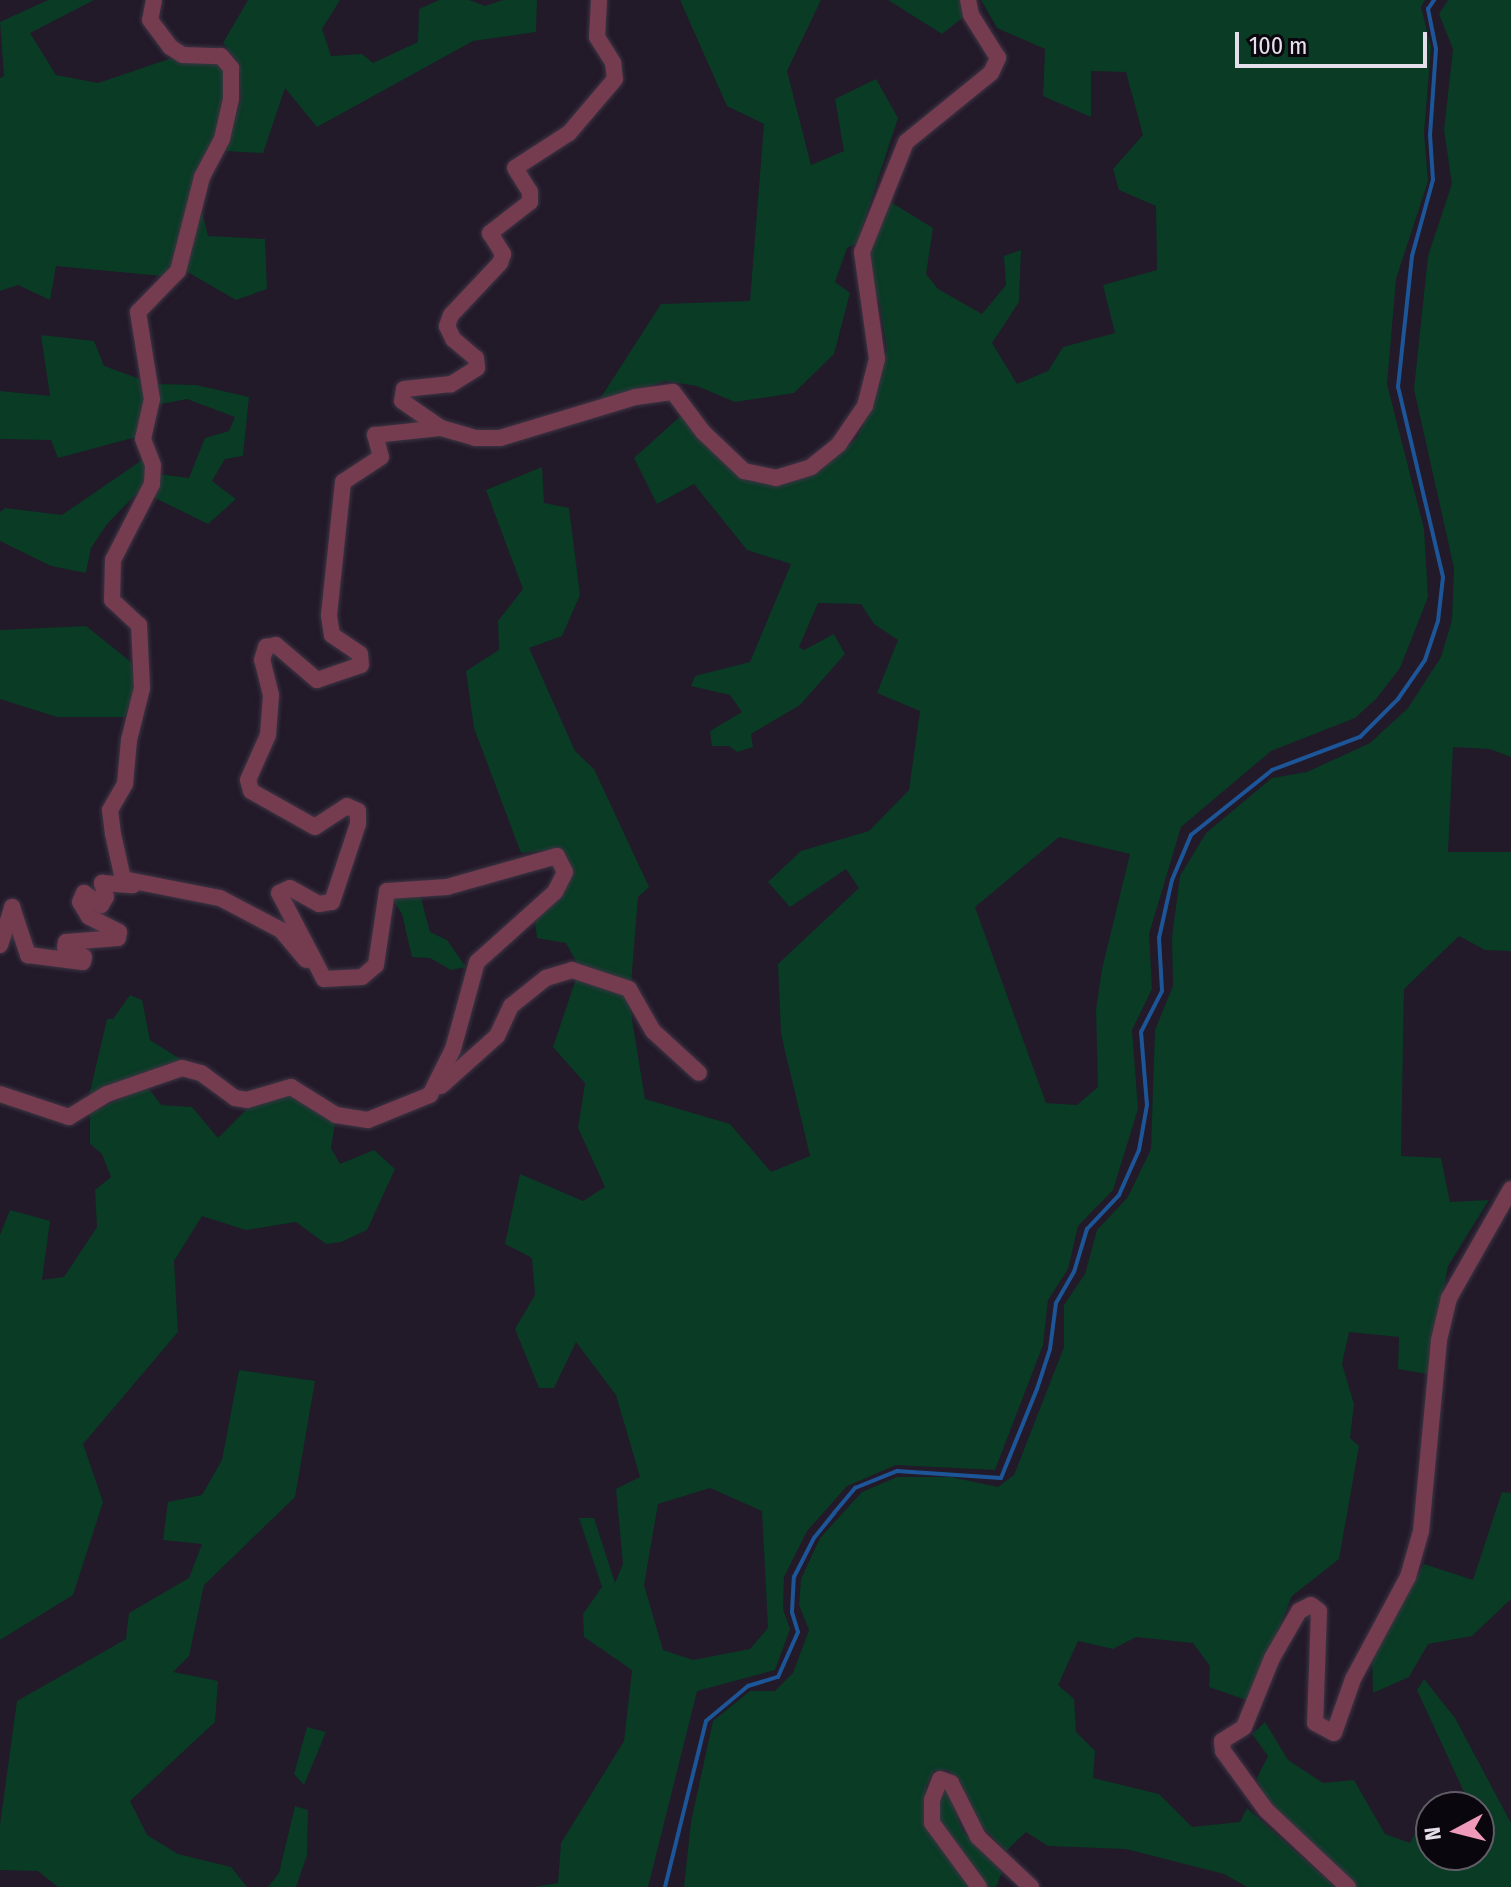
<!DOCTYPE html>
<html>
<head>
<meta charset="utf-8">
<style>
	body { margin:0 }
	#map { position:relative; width:1511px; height:1887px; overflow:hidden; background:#221929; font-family:"Fira Sans Condensed",sans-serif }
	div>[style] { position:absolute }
	.green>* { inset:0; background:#093b25 }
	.stream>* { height:4px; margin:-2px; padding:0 2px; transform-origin:2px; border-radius:2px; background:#1c5698 }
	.roads { filter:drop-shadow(0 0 2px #3d3544) drop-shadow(0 0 2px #3d3544) }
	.minor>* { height:16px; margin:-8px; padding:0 8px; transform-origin:8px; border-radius:8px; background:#753c50 }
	span { translate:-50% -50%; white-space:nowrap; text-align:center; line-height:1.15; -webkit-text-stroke:6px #09060d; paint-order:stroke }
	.north { position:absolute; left:1415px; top:1791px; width:80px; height:80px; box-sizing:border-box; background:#09060d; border:2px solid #615d66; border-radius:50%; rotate:263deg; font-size:22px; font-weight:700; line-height:32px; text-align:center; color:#e5dfeb }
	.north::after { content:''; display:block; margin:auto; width:28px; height:36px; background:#ef9ab8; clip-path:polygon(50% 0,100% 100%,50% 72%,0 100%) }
	.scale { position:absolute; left:1235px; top:32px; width:192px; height:36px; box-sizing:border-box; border:4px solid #e5dfeb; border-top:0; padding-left:10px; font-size:24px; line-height:28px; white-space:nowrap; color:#e5dfeb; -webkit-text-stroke:6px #09060d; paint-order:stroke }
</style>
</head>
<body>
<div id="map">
	<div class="green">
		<div style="clip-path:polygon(48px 0,94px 0,30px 33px,56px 75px,98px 83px,172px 58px,218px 64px,223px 69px,224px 100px,217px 138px,172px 267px,162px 276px,56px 266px,50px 300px,18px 285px,0 291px,0 78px,4px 76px,0 22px)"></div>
		<div style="clip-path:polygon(248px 0,340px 0,322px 29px,331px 56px,362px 54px,373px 63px,418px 42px,419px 9px,439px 0,469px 0,485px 6px,503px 0,537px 0,536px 32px,473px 41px,317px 127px,285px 88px,263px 153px,225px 151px,241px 100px,239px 64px,223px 43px)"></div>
		<div style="clip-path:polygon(680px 0,821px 0,787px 71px,811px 165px,844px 151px,835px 99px,876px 79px,898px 118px,857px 243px,847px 248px,835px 282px,850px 293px,834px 354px,794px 393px,735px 402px,697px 386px,666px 381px,598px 402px,661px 304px,750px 301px,764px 124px,727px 106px)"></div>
		<div style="clip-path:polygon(888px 0,961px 0,965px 16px,942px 34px)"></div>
		<div style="clip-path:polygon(evenodd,981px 0,1425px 0,1421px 7px,1431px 47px,1424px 133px,1428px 181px,1396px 279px,1387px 384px,1424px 529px,1428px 597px,1400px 668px,1376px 699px,1355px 718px,1271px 751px,1181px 827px,1149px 934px,1152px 989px,1132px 1030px,1138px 1109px,1113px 1190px,1078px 1226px,1068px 1269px,1048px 1300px,1043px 1345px,995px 1470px,896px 1465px,847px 1486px,807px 1531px,784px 1577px,783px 1609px,790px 1629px,775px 1670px,697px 1691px,648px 1887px,534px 1887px,558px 1883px,561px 1843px,624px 1741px,632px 1670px,584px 1637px,583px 1614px,602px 1587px,579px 1518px,594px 1518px,615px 1583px,623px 1564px,616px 1489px,640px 1477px,616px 1395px,576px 1342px,554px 1388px,539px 1388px,515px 1329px,535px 1295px,532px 1258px,505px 1244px,520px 1174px,583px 1201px,605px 1187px,578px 1128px,585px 1083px,553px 1047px,577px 976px,628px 995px,645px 1099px,730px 1124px,771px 1172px,810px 1156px,781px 1034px,778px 964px,859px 888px,846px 869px,790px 907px,768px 882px,801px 851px,869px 831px,909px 790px,920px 711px,877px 693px,898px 640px,874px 624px,861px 604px,818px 603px,799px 647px,804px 650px,834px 634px,845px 654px,800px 705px,751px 734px,753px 747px,737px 752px,729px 746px,712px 746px,710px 731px,742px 712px,730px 695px,691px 686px,695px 676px,750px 662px,791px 564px,747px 550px,694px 484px,657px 504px,634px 458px,685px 412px,703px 438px,779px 485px,821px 470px,857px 438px,875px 399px,887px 349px,880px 304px,869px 279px,869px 251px,889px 201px,933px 228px,926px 274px,938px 289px,982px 314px,1006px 285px,1004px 256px,1021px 250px,1019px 302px,992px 343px,1017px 384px,1048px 371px,1063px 347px,1115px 333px,1103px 285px,1157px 270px,1156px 206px,1119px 190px,1113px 169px,1143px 135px,1126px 72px,1091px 71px,1091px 117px,1043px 96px,1045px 49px,997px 28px,981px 0,1059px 837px,1130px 854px,1102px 969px,1096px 1009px,1098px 1087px,1077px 1105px,1046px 1103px,975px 907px,1059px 837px,981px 0,710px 1488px,762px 1511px,768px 1628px,750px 1649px,693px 1660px,663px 1650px,644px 1585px,658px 1504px,710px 1488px)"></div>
		<div style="clip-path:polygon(1448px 0,1511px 0,1511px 757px,1490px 749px,1453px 747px,1448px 852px,1511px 852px,1511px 951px,1485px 950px,1459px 936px,1404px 989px,1401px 1156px,1441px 1158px,1450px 1202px,1489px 1200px,1448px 1266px,1428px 1374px,1398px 1369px,1399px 1337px,1349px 1332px,1342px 1364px,1354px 1404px,1350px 1438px,1359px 1446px,1339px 1559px,1292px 1596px,1249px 1701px,1209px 1687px,1210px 1666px,1193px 1643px,1136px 1637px,1113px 1649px,1078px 1641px,1058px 1685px,1074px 1699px,1076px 1732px,1095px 1751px,1093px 1778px,1159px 1794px,1192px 1827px,1240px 1822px,1247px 1808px,1335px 1887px,1247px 1887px,1224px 1874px,1126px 1849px,1048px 1846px,1026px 1832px,1006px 1851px,979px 1823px,959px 1780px,948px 1770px,934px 1771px,926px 1786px,927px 1828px,973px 1887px,684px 1887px,691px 1822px,713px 1721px,750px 1691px,775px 1691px,793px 1673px,809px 1630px,799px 1605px,801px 1579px,820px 1538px,862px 1492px,897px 1477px,951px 1477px,998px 1487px,1014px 1475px,1064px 1347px,1064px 1305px,1085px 1274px,1097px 1230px,1128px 1197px,1151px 1149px,1155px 1030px,1173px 986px,1172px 937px,1180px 876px,1206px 833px,1272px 778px,1307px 772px,1370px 743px,1408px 708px,1441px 657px,1452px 620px,1454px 568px,1414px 389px,1428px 256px,1452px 184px,1444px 130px,1453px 49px,1439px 14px)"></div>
		<div style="clip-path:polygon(202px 210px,208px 236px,265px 239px,267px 289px,236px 300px,184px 270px)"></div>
		<div style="clip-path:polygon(41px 335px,94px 341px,104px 366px,146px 381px,140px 436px,58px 458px,51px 440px,0 439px,0 391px,50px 396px)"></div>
		<div style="clip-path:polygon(156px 384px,196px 385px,249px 397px,243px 456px,225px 459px,212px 481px,236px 499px,208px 524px,151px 496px,158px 474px,189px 478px,205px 438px,229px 431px,235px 417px,187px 399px,156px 405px)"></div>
		<div style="clip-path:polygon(145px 458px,148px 482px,107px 524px,91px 548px,86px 573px,51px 566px,0 541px,0 512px,5px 508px,62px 515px)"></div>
		<div style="clip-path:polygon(542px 467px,544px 503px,569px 508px,580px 595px,562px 636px,529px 648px,575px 751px,594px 769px,649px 887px,638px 897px,631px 984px,578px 965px,566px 943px,537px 938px,535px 922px,568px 876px,549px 850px,521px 853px,474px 728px,466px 671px,499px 650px,498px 621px,523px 589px,486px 490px)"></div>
		<div style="clip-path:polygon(86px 626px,131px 662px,136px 687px,125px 717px,57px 717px,0 699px,0 630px)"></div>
		<div style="clip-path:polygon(419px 891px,430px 932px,447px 940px,466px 967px,451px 970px,430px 958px,412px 957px,402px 914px,389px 894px)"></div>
		<div style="clip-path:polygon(130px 995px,142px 1000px,150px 1040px,182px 1060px,89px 1096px,107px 1019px,113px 1019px)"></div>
		<div style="clip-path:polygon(147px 1086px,161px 1105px,192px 1107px,218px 1138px,248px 1108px,292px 1094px,335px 1124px,331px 1148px,340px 1164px,374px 1150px,395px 1169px,367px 1230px,341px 1242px,326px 1244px,296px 1222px,246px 1230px,202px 1216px,174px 1261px,178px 1332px,83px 1444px,103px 1502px,73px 1595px,0 1640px,0 1235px,10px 1210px,50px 1221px,42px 1280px,64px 1277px,97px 1227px,95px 1190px,111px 1177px,102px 1154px,90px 1144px,90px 1113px)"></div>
		<div style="clip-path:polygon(239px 1370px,315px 1381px,295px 1497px,204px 1585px,189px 1656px,173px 1672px,218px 1681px,215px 1722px,130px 1801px,147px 1835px,178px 1854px,231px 1867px,247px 1887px,58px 1887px,38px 1871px,0 1870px,0 1825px,17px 1701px,126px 1639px,129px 1613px,189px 1578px,202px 1544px,163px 1540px,168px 1502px,202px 1495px,222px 1460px)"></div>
		<div style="clip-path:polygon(1502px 1492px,1511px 1493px,1511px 1599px,1472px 1636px,1428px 1644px,1409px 1677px,1373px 1693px,1372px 1656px,1424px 1564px,1473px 1580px)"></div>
		<div style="clip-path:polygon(1424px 1679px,1455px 1718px,1511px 1823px,1511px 1887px,1356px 1887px,1265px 1799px,1257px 1778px,1268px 1756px,1252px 1734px,1265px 1722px,1288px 1760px,1323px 1783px,1354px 1780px,1385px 1834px,1410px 1843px,1422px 1821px,1431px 1819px,1431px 1855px,1479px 1855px,1479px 1807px,1471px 1807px,1417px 1690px)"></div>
		<div style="clip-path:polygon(307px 1727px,326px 1732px,304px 1785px,294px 1774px)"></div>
		<div style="clip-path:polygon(946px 1789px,963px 1832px,1002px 1872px,996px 1887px,985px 1887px,936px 1823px,939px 1790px)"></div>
		<div style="clip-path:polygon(295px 1806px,308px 1810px,307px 1855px,296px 1887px,268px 1887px,279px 1873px)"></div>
	</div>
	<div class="stream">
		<div style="left:665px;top:1887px;width:171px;rotate:-76.1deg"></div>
		<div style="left:706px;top:1721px;width:55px;rotate:-39.8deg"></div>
		<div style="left:748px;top:1686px;width:31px;rotate:-17deg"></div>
		<div style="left:778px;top:1677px;width:49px;rotate:-66deg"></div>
		<div style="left:798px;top:1632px;width:21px;rotate:-107deg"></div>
		<div style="left:792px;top:1612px;width:35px;rotate:-87deg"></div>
		<div style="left:794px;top:1577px;width:44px;rotate:-62.9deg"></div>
		<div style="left:814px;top:1538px;width:32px;rotate:-51deg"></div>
		<div style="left:834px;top:1513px;width:33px;rotate:-50deg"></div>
		<div style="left:855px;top:1488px;width:45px;rotate:-22deg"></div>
		<div style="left:897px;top:1471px;width:104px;rotate:3.9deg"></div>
		<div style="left:1001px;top:1478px;width:96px;rotate:-68deg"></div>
		<div style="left:1037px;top:1389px;width:42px;rotate:-72deg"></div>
		<div style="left:1050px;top:1349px;width:46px;rotate:-82.6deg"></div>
		<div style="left:1056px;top:1303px;width:36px;rotate:-60deg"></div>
		<div style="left:1074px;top:1272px;width:45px;rotate:-73.2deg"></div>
		<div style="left:1087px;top:1229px;width:47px;rotate:-46.7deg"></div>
		<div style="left:1119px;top:1195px;width:49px;rotate:-66deg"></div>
		<div style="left:1139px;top:1150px;width:46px;rotate:-79.9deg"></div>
		<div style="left:1147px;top:1105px;width:73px;rotate:-94.7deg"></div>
		<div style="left:1141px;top:1032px;width:46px;rotate:-62.9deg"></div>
		<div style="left:1162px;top:991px;width:53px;rotate:-93.2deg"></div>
		<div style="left:1159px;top:938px;width:59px;rotate:-77.4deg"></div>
		<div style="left:1172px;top:880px;width:49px;rotate:-67.1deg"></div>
		<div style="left:1191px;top:835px;width:104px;rotate:-38.7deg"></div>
		<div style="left:1272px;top:770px;width:94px;rotate:-20.6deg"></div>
		<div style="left:1360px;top:737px;width:54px;rotate:-45deg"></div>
		<div style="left:1398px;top:699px;width:47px;rotate:-55.3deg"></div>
		<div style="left:1425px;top:660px;width:41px;rotate:-71.6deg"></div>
		<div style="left:1438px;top:621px;width:44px;rotate:-83.5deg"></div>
		<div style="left:1443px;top:577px;width:195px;rotate:-103.3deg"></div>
		<div style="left:1398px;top:387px;width:132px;rotate:-83.9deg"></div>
		<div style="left:1412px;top:256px;width:79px;rotate:-74.6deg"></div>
		<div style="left:1433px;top:180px;width:45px;rotate:-93.8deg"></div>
		<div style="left:1430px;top:135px;width:86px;rotate:-86deg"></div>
		<div style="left:1436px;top:49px;width:41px;rotate:-101.3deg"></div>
		<div style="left:1428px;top:9px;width:11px;rotate:-56deg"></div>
	</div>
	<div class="roads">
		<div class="minor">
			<div style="left:154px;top:0;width:20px;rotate:101deg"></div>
			<div style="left:150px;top:20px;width:34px;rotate:53deg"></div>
			<div style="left:170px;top:47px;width:15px;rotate:32deg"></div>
			<div style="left:183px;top:55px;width:38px;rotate:2deg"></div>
			<div style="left:221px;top:56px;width:16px;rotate:50deg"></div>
			<div style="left:231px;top:68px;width:31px;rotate:90deg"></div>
			<div style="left:231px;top:99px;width:41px;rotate:102.7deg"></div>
			<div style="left:222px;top:139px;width:43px;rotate:117.8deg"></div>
			<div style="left:202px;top:177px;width:97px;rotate:104.3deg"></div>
			<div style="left:178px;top:271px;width:57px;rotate:134.3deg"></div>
			<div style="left:138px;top:312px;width:88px;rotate:80.9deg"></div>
			<div style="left:152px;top:399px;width:41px;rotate:102.7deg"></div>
			<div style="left:143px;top:439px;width:28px;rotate:69deg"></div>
			<div style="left:153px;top:465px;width:19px;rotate:93deg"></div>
			<div style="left:152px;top:484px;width:85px;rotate:117.2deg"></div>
			<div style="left:113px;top:560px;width:40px;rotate:91.4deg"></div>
			<div style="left:112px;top:600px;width:37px;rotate:43deg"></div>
			<div style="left:139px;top:625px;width:63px;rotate:87.3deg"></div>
			<div style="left:142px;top:688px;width:54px;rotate:104deg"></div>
			<div style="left:129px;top:740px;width:44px;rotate:95.2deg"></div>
			<div style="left:125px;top:784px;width:30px;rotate:120deg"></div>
			<div style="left:110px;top:810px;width:24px;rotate:83deg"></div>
			<div style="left:113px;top:834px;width:46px;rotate:77.5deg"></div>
			<div style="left:123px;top:879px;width:99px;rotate:11.1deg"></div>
			<div style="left:220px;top:898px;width:69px;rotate:27.7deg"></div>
			<div style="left:281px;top:930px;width:39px;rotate:50deg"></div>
			<div style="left:599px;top:0;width:37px;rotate:93deg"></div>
			<div style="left:597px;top:37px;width:31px;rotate:58deg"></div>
			<div style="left:613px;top:63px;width:16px;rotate:83deg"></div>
			<div style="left:615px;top:79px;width:71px;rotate:130.4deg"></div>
			<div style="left:569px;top:133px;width:64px;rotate:147.1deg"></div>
			<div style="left:515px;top:168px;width:28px;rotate:58deg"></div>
			<div style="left:530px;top:192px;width:10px;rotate:90deg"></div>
			<div style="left:530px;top:202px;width:51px;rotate:142.2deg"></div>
			<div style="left:490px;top:233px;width:25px;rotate:58deg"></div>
			<div style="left:503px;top:254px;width:9px;rotate:108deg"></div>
			<div style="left:500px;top:263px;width:71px;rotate:133.3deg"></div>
			<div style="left:451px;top:315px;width:12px;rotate:110deg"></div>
			<div style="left:447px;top:326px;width:14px;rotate:65deg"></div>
			<div style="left:453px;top:339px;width:30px;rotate:40deg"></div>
			<div style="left:476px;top:358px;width:10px;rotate:84deg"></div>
			<div style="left:477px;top:368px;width:31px;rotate:148deg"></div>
			<div style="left:451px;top:384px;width:47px;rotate:173.9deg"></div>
			<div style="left:404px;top:389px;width:12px;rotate:99deg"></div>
			<div style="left:402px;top:401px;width:47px;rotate:34.7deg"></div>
			<div style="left:441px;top:428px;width:35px;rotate:16deg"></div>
			<div style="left:475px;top:438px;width:25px"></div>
			<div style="left:500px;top:438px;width:142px;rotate:-16.8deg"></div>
			<div style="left:636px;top:397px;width:37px;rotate:-8deg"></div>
			<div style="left:673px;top:392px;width:50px;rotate:53.1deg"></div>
			<div style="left:703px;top:432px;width:57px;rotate:43.6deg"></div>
			<div style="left:744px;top:471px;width:33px;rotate:12deg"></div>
			<div style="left:776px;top:478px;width:37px;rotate:-17deg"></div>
			<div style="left:811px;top:467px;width:36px;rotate:-39deg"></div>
			<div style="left:839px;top:444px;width:46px;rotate:-55.6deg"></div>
			<div style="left:865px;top:406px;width:49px;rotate:-75.7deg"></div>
			<div style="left:877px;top:359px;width:108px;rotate:-98deg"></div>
			<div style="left:862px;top:252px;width:118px;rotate:-68.2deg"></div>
			<div style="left:906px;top:142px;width:109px;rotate:-39.1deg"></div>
			<div style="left:991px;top:73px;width:17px;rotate:-65deg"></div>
			<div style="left:998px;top:58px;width:51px;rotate:-122.1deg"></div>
			<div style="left:971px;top:15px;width:15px;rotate:-101deg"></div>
			<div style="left:0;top:945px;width:40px;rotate:-72deg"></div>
			<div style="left:12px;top:907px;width:51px;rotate:71.6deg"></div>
			<div style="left:28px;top:955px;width:55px;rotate:7.3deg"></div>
			<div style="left:83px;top:962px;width:5px;rotate:-79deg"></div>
			<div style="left:84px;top:957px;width:21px;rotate:-152deg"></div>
			<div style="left:65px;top:947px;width:5px;rotate:-79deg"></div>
			<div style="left:66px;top:942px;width:52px;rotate:-4.4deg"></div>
			<div style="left:118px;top:938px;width:6px;rotate:-81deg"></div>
			<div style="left:119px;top:932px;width:34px;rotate:-153deg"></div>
			<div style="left:89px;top:917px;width:17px;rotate:-121deg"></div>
			<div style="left:80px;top:902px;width:10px;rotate:-66deg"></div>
			<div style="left:84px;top:893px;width:21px;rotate:35deg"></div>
			<div style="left:101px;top:905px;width:9px;rotate:-58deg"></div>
			<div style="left:106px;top:897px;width:15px;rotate:-106deg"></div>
			<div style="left:102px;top:883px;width:31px;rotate:4deg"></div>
			<div style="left:441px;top:1086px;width:75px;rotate:-41.8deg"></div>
			<div style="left:497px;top:1036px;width:33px;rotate:-65deg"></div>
			<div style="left:511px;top:1006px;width:45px;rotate:-38.7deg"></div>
			<div style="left:546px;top:978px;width:27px;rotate:-17deg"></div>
			<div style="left:572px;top:970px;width:60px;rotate:18.4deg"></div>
			<div style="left:629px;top:989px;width:48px;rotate:60.3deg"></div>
			<div style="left:653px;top:1031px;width:62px;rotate:42.4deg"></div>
			<div style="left:0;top:1094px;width:73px;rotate:18.4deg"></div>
			<div style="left:69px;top:1117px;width:44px;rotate:-31.2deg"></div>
			<div style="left:107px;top:1094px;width:79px;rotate:-19.1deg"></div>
			<div style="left:182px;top:1068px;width:20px;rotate:15deg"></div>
			<div style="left:201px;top:1073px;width:42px;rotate:36.3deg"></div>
			<div style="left:235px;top:1098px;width:12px;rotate:9deg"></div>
			<div style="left:247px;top:1100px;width:46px;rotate:-16.5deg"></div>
			<div style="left:291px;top:1087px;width:53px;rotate:31.9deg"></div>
			<div style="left:336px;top:1115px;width:32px;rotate:9deg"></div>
			<div style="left:368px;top:1120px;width:67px;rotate:-22deg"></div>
			<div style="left:430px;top:1095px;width:51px;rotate:-63.4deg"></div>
			<div style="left:453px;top:1049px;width:90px;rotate:-74.6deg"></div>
			<div style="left:477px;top:962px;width:105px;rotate:-41.9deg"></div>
			<div style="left:555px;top:892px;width:22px;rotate:-63deg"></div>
			<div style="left:565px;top:872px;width:18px;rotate:-117deg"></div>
			<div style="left:557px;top:856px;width:114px;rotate:164.3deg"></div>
			<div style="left:447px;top:887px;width:60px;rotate:176.2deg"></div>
			<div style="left:387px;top:891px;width:75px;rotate:98.5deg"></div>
			<div style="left:376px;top:965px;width:18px;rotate:139deg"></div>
			<div style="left:362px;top:977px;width:38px;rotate:177deg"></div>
			<div style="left:324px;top:979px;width:97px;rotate:-117.6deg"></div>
			<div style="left:279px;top:893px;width:12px;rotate:-24deg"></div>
			<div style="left:290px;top:888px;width:33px;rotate:29deg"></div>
			<div style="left:319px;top:904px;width:13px;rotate:-9deg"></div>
			<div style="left:332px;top:902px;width:82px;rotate:-71.6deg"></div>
			<div style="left:358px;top:824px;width:13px;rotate:-90deg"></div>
			<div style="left:358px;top:811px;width:12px;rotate:-156deg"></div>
			<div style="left:347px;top:806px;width:38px;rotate:147deg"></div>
			<div style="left:315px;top:827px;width:73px;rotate:-150.6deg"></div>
			<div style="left:251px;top:791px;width:11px;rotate:-105deg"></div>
			<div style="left:248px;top:780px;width:49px;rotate:-66deg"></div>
			<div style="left:268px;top:735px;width:40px;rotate:-85.7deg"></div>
			<div style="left:271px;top:695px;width:36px;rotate:-104deg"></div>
			<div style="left:262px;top:660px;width:14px;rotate:-73deg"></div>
			<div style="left:266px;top:647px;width:10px;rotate:-11deg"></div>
			<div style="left:276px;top:645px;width:54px;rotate:40.5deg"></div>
			<div style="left:317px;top:680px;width:46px;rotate:-18.8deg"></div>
			<div style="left:361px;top:665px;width:11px;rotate:-95deg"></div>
			<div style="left:360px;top:654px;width:34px;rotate:-146deg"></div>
			<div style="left:332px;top:635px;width:20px;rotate:-99deg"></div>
			<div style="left:329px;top:615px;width:134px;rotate:-84deg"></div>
			<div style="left:343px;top:482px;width:45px;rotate:-33.3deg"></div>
			<div style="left:381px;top:457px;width:23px;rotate:-105deg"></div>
			<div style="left:375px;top:435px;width:66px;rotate:-6.1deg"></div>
			<div style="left:979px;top:1887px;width:79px;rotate:-126.3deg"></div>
			<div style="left:932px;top:1823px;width:23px;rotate:-90deg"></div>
			<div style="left:932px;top:1800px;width:22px;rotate:-69deg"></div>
			<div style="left:940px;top:1779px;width:12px;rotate:20deg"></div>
			<div style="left:951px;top:1783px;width:60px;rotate:63.4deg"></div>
			<div style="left:978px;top:1837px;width:73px;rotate:43.3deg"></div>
			<div style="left:1348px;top:1887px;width:112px;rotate:-136.8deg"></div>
			<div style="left:1266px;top:1810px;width:73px;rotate:-126.1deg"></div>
			<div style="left:1223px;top:1751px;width:10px;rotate:-96deg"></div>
			<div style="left:1222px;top:1741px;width:26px;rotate:-32deg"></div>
			<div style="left:1244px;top:1727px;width:74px;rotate:-67.9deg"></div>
			<div style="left:1272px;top:1658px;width:54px;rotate:-60.1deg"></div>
			<div style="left:1299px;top:1611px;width:13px;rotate:-27deg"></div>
			<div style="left:1311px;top:1605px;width:10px;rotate:37deg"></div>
			<div style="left:1319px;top:1611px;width:112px;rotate:92deg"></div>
			<div style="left:1315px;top:1723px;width:21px;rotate:28deg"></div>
			<div style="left:1334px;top:1733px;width:57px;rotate:-70.6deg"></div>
			<div style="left:1353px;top:1679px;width:116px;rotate:-61.7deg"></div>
			<div style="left:1408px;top:1577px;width:48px;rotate:-74.2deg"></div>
			<div style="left:1421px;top:1531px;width:192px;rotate:-84.6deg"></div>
			<div style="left:1439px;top:1340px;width:43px;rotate:-76.6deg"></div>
			<div style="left:1449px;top:1298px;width:125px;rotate:-60.4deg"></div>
		</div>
	</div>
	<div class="north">N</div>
	<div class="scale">100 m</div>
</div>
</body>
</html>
